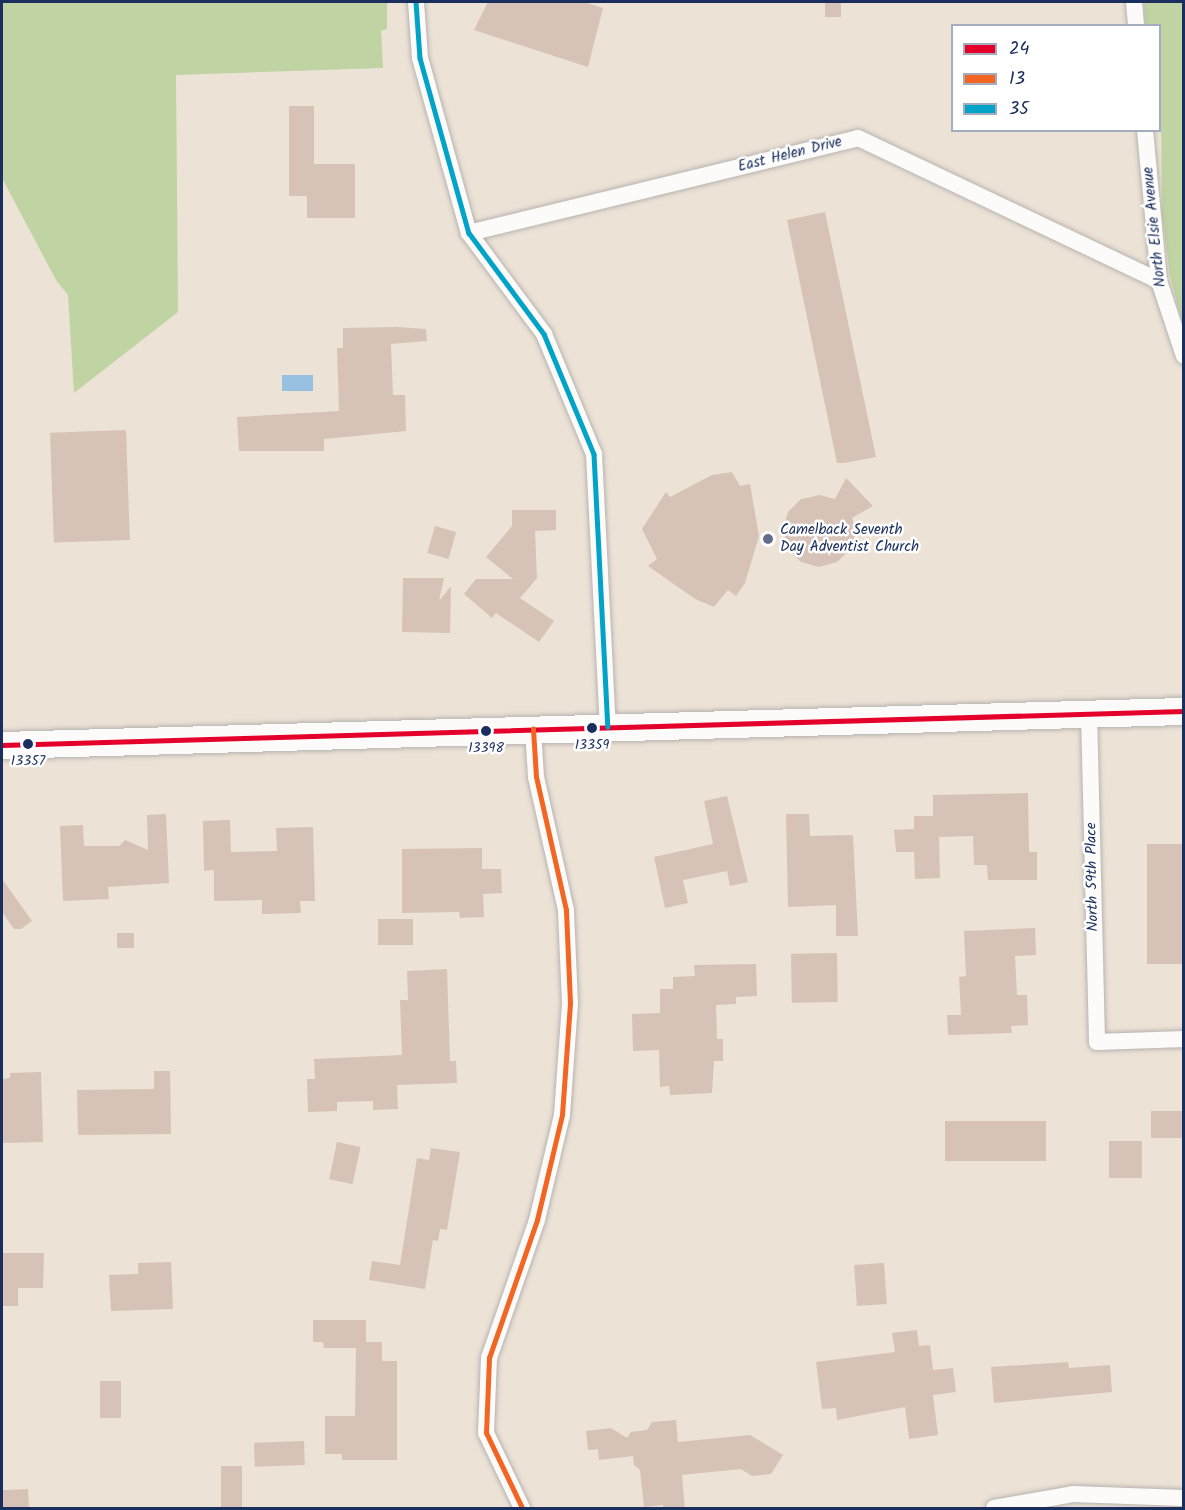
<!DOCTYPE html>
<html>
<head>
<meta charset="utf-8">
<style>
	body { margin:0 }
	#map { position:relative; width:1185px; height:1510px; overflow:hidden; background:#ece2d6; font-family:Kalam,sans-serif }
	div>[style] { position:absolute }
	.green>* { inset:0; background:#bfd4a2 }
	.water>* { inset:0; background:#98c0e1; transform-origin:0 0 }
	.building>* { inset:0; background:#d7c2b8; transform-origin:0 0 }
	.roads { filter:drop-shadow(0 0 2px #b7b3b0) drop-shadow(0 0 2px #b7b3b0) }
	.street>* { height:16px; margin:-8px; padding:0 8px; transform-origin:8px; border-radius:8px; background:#fcfbf9 }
	.primary>* { height:27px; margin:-13.5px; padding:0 13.5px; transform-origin:13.5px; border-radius:13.5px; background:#fcfbf9 }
	.bus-1>* { height:4.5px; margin:-2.25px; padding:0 2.25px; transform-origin:2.25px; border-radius:2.25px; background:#e4002b }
	.bus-2>* { height:4.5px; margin:-2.25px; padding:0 2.25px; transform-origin:2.25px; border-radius:2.25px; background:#f26522 }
	.bus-3>* { height:4.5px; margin:-2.25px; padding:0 2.25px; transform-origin:2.25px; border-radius:2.25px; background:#01a3c8 }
	.dots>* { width:16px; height:16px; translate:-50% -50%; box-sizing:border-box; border:3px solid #fff; border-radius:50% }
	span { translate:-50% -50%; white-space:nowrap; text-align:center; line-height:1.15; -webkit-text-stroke:5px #fff; paint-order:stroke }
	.bus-label { font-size:14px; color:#1b2f5e }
	.street-label { font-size:15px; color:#1b2f5e }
	.poi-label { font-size:15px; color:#1b2f5e }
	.left { translate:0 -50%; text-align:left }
	.frame { position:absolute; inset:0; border:3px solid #1b2f5e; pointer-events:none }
	.legend { position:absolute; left:951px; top:24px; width:210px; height:108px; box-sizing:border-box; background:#fff; border:2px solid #a4acbf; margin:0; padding:8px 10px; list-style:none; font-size:18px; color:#1b2f5e }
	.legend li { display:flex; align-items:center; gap:12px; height:30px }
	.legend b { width:30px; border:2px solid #a4acbf }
</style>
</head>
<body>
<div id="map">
	<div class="green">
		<div style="clip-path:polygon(2px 2px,387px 2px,387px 29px,381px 31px,383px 68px,176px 75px,178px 312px,74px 393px,68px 295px,56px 280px,2px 178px)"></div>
		<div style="clip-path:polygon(1144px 2px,1183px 2px,1183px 326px,1170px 276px,1162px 214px,1160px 26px,1145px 25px)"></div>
	</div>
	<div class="water">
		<div style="left:282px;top:375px;width:31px;height:16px"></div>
	</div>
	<div class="building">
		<div style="clip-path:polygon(488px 2px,584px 2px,603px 8px,588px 67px,474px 30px)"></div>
		<div style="left:825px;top:2px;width:16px;height:15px"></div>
		<div style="clip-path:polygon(289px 106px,314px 106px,314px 164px,355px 164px,355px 218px,307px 218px,307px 196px,289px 196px)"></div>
		<div style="clip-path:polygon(825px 212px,876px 457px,844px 463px,837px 463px,787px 220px)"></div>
		<div style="clip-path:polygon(397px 327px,426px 329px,427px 341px,391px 344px,393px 395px,405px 395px,406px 431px,324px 439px,324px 451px,239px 451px,237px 417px,339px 411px,337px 348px,343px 348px,343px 328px)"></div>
		<div style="left:126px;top:430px;width:110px;height:76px;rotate:88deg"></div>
		<div style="clip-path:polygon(732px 472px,740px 486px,750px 484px,759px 536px,745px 583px,736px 596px,728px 590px,714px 607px,695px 599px,648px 566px,657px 559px,642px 529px,666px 492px,670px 497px,712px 475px)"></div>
		<div style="clip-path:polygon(846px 478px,873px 506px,852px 518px,856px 531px,851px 549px,837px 562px,819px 567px,801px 562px,788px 549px,783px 530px,788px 512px,801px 499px,820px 495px,835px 499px)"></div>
		<div style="clip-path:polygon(512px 510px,556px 510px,556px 530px,535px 531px,537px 578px,520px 598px,554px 621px,539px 642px,496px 613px,492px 618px,464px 594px,476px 579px,513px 579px,486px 557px,512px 526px)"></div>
		<div style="left:435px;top:526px;width:22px;height:28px;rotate:16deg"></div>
		<div style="clip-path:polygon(403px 578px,444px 578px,439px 601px,451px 586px,450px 633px,402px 632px)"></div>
		<div style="clip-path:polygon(1028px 793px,1029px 852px,1037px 852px,1037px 880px,988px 880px,987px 865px,974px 865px,973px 836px,939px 837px,940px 878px,915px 879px,914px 852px,896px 852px,894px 830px,914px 829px,914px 816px,933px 816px,933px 795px)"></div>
		<div style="clip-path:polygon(727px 796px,748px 882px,730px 886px,727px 871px,683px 880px,688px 903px,665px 908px,654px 857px,713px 844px,704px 801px)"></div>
		<div style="clip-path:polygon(166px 814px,169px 883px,108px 887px,109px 899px,63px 901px,60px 826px,83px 825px,84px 846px,119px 846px,125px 840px,148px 850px,147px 815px)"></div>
		<div style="clip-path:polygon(786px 814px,809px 814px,810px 836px,853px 835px,858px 936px,836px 936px,836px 905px,788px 907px)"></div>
		<div style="clip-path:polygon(230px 820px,231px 852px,277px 851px,276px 828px,313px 827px,315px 901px,300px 901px,301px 913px,262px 914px,262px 900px,214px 901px,214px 870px,204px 871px,203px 821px)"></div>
		<div style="left:1184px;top:844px;width:120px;height:37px;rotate:90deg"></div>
		<div style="clip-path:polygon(482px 848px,482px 869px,501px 869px,502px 893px,483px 894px,484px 917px,460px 918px,459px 912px,402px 913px,402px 849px)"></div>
		<div style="clip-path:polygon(2px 879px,32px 921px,21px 929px,14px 929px,2px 912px)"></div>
		<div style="left:413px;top:919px;width:26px;height:35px;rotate:90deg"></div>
		<div style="clip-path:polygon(1035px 928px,1036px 955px,1015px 956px,1017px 995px,1027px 995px,1028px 1025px,1011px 1026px,1012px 1033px,948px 1035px,947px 1015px,961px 1015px,959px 977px,966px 976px,964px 931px)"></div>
		<div style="left:117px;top:933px;width:17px;height:15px"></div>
		<div style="left:837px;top:953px;width:49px;height:46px;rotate:89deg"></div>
		<div style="clip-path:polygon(756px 964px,757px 996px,736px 997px,736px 1004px,716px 1005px,717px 1039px,723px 1039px,723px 1061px,714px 1061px,712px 1093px,670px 1095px,669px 1086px,660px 1087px,659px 1050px,633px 1051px,632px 1014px,660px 1013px,660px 989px,673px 989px,673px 977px,695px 976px,694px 965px)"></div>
		<div style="clip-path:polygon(447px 969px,450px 1061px,456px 1061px,457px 1083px,397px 1085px,398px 1109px,373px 1110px,373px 1101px,337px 1102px,337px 1111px,308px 1112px,307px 1079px,315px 1079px,314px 1059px,402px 1055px,400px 1000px,408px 1000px,407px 971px)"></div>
		<div style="clip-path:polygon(154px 1071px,170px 1071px,171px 1134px,78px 1135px,77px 1090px,154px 1089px)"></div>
		<div style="clip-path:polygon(41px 1072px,43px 1142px,2px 1143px,2px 1079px,10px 1078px,10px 1073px)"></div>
		<div style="left:1184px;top:1111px;width:27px;height:33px;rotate:90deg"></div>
		<div style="left:1046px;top:1121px;width:40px;height:101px;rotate:90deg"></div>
		<div style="left:1142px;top:1141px;width:37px;height:33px;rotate:90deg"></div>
		<div style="left:337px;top:1142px;width:24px;height:38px;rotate:12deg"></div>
		<div style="clip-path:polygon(431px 1148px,460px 1152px,447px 1230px,440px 1229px,438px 1241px,433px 1240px,425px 1289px,369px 1280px,372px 1261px,400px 1265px,417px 1158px,429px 1160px)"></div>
		<div style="clip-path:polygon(2px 1253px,44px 1253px,43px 1288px,18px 1288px,18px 1306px,2px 1306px)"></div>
		<div style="clip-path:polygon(171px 1262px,173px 1309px,111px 1311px,109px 1275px,138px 1274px,138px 1263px)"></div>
		<div style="left:884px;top:1263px;width:41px;height:30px;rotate:86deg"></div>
		<div style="clip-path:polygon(313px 1320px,366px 1320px,366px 1342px,382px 1342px,382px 1361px,397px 1361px,397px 1460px,342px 1460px,342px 1454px,325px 1454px,325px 1416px,355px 1416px,356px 1348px,324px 1348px,323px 1342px,313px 1342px)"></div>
		<div style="clip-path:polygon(917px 1330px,919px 1346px,930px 1345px,933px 1370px,953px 1368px,956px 1392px,933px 1395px,938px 1435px,909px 1439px,905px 1407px,837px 1420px,836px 1408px,822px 1409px,816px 1362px,895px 1352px,892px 1333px)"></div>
		<div style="clip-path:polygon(1068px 1362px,1069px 1368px,1110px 1365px,1112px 1392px,994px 1403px,991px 1367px)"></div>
		<div style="left:100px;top:1381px;width:21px;height:37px"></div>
		<div style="clip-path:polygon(676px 1420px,678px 1442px,750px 1435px,783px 1455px,771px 1474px,752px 1476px,741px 1469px,682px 1475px,685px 1509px,664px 1509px,663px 1505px,644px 1507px,640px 1470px,634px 1465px,633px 1456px,599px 1460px,598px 1449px,588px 1450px,586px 1431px,611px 1428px,627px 1438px,631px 1432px,647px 1430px,652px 1422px)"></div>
		<div style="left:304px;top:1441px;width:24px;height:50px;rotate:88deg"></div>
		<div style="left:221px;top:1466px;width:21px;height:43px"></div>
		<div style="left:28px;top:1489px;width:20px;height:26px;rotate:87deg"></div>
	</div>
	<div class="roads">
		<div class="street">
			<div style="left:416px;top:2px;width:56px;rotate:85.9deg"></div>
			<div style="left:420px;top:58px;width:182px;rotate:74.4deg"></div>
			<div style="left:469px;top:233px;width:126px;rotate:53.4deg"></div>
			<div style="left:544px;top:334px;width:130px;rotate:67.4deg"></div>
			<div style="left:594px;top:454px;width:273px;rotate:87.1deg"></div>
			<div style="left:1134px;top:2px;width:24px;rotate:85deg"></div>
			<div style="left:1145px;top:130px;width:152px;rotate:84.7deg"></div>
			<div style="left:1159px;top:281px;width:79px;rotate:71.6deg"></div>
			<div style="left:469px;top:233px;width:400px;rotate:-13.7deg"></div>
			<div style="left:858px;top:138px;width:333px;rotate:25.4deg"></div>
			<div style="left:1089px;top:713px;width:329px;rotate:88.6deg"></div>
			<div style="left:1097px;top:1042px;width:87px;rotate:-2deg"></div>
			<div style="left:522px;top:1508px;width:83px;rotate:-115.6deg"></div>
			<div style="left:486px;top:1433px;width:75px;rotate:-87.7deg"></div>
			<div style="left:489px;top:1358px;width:146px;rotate:-70.8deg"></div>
			<div style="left:537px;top:1220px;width:108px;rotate:-76.6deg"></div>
			<div style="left:562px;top:1115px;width:112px;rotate:-85.9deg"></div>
			<div style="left:570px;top:1003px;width:93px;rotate:-92.5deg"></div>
			<div style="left:566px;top:910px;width:136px;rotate:-102.7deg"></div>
			<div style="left:536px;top:777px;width:48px;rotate:-93.6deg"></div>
			<div style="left:994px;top:1508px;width:80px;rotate:-10deg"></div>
			<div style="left:1073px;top:1494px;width:111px;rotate:2.1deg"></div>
		</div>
		<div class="primary">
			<div style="left:2px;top:745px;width:1182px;rotate:-1.65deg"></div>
		</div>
	</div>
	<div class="bus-1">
		<div style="left:2px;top:745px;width:1182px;rotate:-1.65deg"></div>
	</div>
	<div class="bus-2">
		<div style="left:522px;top:1508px;width:83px;rotate:-115.6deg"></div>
		<div style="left:486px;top:1433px;width:75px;rotate:-87.7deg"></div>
		<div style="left:489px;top:1358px;width:146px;rotate:-70.8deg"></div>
		<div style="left:537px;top:1220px;width:108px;rotate:-76.6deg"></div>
		<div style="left:562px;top:1115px;width:112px;rotate:-85.9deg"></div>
		<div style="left:570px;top:1003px;width:93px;rotate:-92.5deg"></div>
		<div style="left:566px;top:910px;width:136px;rotate:-102.7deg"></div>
		<div style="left:536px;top:777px;width:48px;rotate:-93.6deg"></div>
	</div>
	<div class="bus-3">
		<div style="left:416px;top:2px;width:56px;rotate:85.9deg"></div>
		<div style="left:420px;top:58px;width:182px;rotate:74.4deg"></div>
		<div style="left:469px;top:233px;width:126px;rotate:53.4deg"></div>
		<div style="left:544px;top:334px;width:130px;rotate:67.4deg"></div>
		<div style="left:594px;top:454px;width:273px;rotate:87.1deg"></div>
	</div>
	<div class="dots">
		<div style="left:768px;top:539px;background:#646e88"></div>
		<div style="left:592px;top:728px;background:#1b2f5e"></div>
		<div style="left:486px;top:731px;background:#1b2f5e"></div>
		<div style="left:28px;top:744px;background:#1b2f5e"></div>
	</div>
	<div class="bus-label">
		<span style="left:592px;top:745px">13359</span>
		<span style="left:486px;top:748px">13398</span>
		<span style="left:28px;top:761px">13357</span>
	</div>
	<div class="street-label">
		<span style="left:790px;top:155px;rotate:-14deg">East Helen Drive</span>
		<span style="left:1155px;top:227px;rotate:-96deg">North Elsie Avenue</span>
		<span style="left:1093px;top:877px;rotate:-91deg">North 59th Place</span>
	</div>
	<div class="poi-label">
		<span class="left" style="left:780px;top:539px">Camelback Seventh<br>Day Adventist Church</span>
	</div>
	<div class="frame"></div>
	<ul class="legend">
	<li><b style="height:8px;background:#e4002b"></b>24</li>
	<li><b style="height:8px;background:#f26522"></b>13</li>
	<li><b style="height:8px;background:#01a3c8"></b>35</li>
	</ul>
</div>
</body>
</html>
